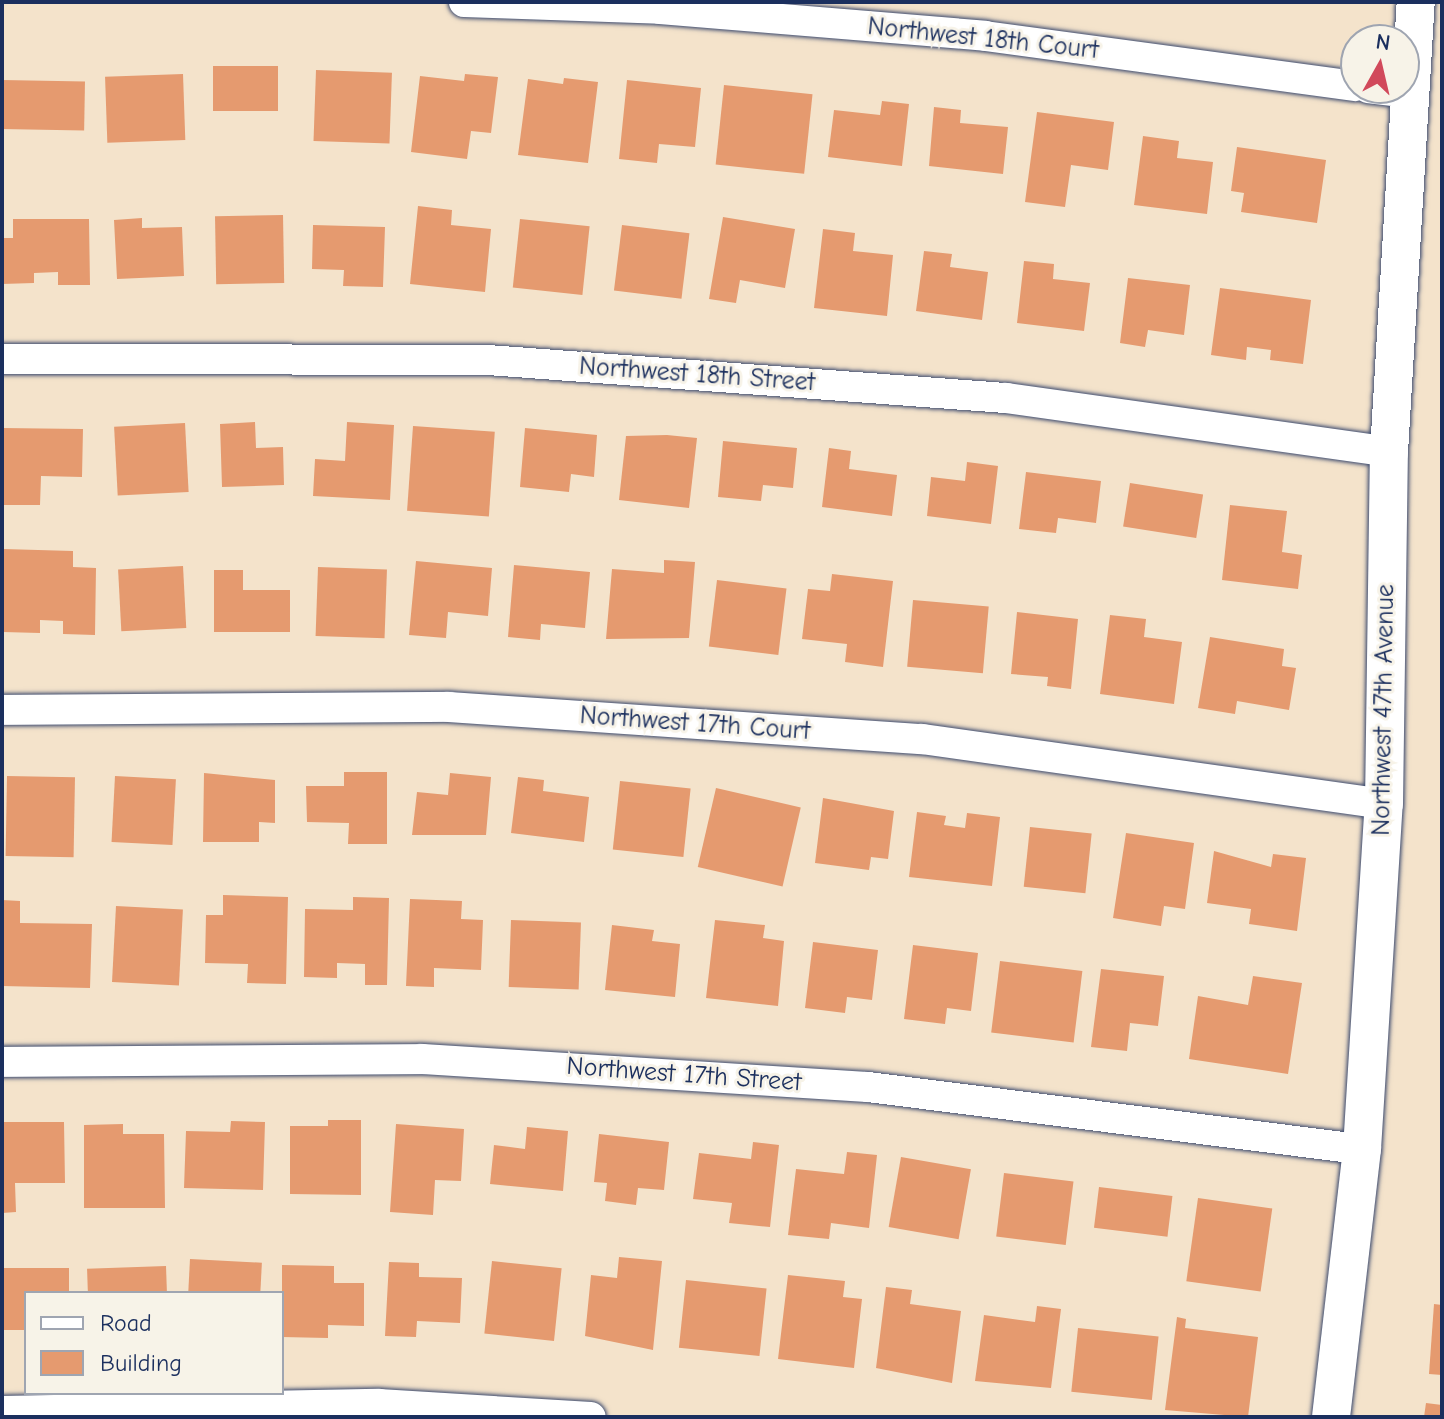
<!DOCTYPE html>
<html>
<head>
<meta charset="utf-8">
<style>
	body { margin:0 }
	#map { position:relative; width:1444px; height:1419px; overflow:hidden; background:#f4e3cb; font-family:"Comic Neue",sans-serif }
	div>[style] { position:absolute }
	.building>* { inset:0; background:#e59a6f; transform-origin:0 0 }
	.roads { filter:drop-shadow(0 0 2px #3c4a6e) drop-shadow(0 0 2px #3c4a6e) }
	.minor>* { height:30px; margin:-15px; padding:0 15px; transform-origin:15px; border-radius:15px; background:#fff }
	.tertiary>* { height:38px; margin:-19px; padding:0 19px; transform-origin:19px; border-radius:19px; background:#fff }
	span { translate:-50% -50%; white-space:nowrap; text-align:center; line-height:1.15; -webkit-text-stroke:6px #f7f3e8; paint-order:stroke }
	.street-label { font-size:26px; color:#1b2f5e }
	.frame { position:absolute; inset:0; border:4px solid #1b2f5e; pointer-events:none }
	.legend { position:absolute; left:24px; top:1291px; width:260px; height:104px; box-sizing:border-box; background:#f7f3e8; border:2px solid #9fa5b1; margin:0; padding:10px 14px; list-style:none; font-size:24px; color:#1b2f5e }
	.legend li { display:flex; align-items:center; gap:16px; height:40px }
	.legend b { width:40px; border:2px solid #9fa5b1 }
	.north { position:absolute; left:1340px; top:24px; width:80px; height:80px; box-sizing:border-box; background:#f7f3e8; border:2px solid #9fa5b1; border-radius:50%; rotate:8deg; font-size:22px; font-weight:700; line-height:32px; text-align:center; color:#1b2f5e }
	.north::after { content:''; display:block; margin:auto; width:28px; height:36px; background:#d1495b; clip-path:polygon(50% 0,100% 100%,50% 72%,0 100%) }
</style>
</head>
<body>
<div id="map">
	<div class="building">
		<div style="left:278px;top:66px;width:45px;height:65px;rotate:90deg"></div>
		<div style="left:316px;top:70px;width:76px;height:71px;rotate:2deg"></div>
		<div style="left:183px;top:74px;width:66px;height:78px;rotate:88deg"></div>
		<div style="clip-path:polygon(465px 74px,498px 77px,491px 133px,471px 131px,467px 159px,411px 152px,420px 76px,464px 81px)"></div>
		<div style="clip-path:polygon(564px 78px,598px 82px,588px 163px,518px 155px,528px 79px,563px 84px)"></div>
		<div style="left:2px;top:80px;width:83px;height:49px;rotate:1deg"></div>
		<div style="clip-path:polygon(627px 80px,701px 88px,695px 147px,659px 144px,657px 163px,619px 159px)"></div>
		<div style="left:724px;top:85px;width:89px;height:80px;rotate:6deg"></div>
		<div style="clip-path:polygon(882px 101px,909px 104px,902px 166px,828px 157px,834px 110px,880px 115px)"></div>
		<div style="clip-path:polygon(934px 107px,961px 110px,960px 123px,1008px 127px,1003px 174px,929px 166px)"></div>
		<div style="clip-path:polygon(1037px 112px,1114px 122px,1108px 170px,1071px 165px,1065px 207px,1025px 202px)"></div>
		<div style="clip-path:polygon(1143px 136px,1179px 141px,1177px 158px,1213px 162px,1207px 214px,1134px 205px)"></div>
		<div style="clip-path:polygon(1237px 147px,1326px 160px,1317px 223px,1241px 212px,1244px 193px,1231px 191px)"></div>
		<div style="clip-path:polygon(418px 206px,452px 210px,451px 225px,491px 229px,485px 292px,410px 284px)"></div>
		<div style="left:283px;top:215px;width:68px;height:68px;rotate:89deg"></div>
		<div style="clip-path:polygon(723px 217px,795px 229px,785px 288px,740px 280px,736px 303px,709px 299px)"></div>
		<div style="clip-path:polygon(142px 218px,142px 228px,182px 227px,184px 276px,117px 279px,114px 220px)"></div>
		<div style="clip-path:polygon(13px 219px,89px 219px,90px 285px,58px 285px,58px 272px,34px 273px,34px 283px,2px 284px,2px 238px,13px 238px)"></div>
		<div style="left:520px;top:219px;width:70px;height:69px;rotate:6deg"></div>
		<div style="clip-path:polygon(313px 225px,385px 227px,383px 287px,343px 286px,344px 270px,312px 269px)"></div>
		<div style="left:622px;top:225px;width:68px;height:66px;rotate:7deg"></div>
		<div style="clip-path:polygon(823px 229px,855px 233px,853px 251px,893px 255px,887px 316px,814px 308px)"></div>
		<div style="clip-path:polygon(924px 251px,952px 254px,950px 267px,988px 272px,982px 320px,916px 311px)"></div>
		<div style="clip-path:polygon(1024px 261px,1054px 264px,1053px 279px,1090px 283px,1084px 331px,1017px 323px)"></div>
		<div style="clip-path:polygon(1128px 278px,1190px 285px,1184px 335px,1148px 330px,1145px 347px,1120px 343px)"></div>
		<div style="clip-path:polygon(1220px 288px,1311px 300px,1303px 364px,1270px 360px,1271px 350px,1247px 347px,1246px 360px,1211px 355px)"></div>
		<div style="clip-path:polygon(255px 422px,256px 448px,283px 447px,284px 485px,222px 487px,220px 424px)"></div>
		<div style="clip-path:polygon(347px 422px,394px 425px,390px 500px,313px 496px,315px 459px,345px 461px)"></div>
		<div style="left:185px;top:423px;width:69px;height:71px;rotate:87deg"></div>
		<div style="left:413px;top:426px;width:82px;height:85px;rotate:4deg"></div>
		<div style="clip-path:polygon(2px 428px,83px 429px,82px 477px,41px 476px,40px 505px,2px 505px)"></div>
		<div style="clip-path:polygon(525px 428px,597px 435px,594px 477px,571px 474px,569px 492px,520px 487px)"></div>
		<div style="clip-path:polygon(667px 435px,697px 438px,689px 508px,619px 500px,626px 436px)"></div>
		<div style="clip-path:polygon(723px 441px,797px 448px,793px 488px,763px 485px,761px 501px,718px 497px)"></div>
		<div style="clip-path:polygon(829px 448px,851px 451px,849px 469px,897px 475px,892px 516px,822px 507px)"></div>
		<div style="clip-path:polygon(967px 462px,998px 466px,991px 524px,927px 516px,931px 477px,965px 481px)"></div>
		<div style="clip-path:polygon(1026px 472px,1101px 481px,1096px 523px,1058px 518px,1056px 533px,1019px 529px)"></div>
		<div style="left:1130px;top:483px;width:74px;height:44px;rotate:9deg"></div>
		<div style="clip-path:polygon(1230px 505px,1287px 511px,1282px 552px,1302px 555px,1298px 589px,1222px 580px)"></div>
		<div style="clip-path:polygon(3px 549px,73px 551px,73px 567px,96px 568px,95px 635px,63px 634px,63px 621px,40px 620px,40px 633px,3px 632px)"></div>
		<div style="clip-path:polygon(664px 560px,695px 562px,689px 638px,606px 639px,612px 569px,664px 573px)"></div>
		<div style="clip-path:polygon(416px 561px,492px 568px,488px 616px,448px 612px,446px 638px,409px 635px)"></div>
		<div style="clip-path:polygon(514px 565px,590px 572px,585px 628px,541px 624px,540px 640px,508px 637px)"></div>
		<div style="left:183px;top:566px;width:62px;height:65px;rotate:87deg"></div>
		<div style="left:318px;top:567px;width:69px;height:69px;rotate:2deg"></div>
		<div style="clip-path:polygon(214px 570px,243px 570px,243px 590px,290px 590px,290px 632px,214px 632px)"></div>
		<div style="clip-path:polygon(832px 574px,893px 581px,883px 667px,845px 662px,847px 644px,802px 639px,808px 589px,830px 591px)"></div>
		<div style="left:717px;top:580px;width:70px;height:67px;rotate:7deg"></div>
		<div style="left:913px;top:600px;width:76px;height:67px;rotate:5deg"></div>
		<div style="clip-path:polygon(1017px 612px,1078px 619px,1071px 689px,1047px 686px,1048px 677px,1011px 674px)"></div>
		<div style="clip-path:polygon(1110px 615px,1146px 619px,1144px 637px,1182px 642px,1174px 704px,1100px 694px)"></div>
		<div style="clip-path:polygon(1210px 637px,1284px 649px,1282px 666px,1296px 668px,1289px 710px,1237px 701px,1235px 714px,1198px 708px)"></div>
		<div style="clip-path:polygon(344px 772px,387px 772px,387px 844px,348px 844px,349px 823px,307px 822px,306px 786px,344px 786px)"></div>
		<div style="clip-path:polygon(204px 773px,275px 780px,275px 823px,259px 822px,259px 842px,203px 842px)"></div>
		<div style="clip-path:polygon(450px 773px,491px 777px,486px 835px,412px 835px,417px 792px,448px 795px)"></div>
		<div style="left:7px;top:776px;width:68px;height:80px;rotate:1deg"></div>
		<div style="left:115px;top:776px;width:61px;height:66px;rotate:3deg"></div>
		<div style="clip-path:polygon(518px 777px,544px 780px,543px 791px,589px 797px,584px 842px,511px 833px)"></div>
		<div style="left:620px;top:781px;width:71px;height:69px;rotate:6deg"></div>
		<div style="left:716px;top:788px;width:87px;height:81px;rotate:13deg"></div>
		<div style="clip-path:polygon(823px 798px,894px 811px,888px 859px,871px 857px,869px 870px,815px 863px)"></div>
		<div style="clip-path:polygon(917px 812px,946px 816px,944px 825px,965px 828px,967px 813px,1000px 817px,992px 886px,909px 877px)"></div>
		<div style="left:1030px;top:827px;width:62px;height:60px;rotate:6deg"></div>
		<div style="clip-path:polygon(1126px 833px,1194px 843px,1185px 909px,1164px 906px,1161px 926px,1113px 918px)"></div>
		<div style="clip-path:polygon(1214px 851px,1271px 867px,1273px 854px,1306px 858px,1297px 931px,1249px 924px,1251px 909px,1207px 903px)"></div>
		<div style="clip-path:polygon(223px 895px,288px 897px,286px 984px,247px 983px,248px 964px,205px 963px,206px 915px,223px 915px)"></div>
		<div style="clip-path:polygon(353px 897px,389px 898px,387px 985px,365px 985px,365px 964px,337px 963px,337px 978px,304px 977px,305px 909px,353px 910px)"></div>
		<div style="clip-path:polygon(410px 899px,462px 901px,461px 919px,483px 920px,481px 970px,434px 968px,434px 987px,406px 986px)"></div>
		<div style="clip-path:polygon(2px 900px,20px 901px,20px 923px,92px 924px,90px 988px,2px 986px)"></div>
		<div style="left:116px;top:906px;width:67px;height:76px;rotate:3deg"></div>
		<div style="left:511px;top:920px;width:70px;height:67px;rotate:2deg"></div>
		<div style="clip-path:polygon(715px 920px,765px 925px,763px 938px,784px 941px,778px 1006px,706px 998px)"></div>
		<div style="clip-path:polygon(612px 925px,654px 930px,652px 941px,680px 944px,675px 997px,605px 990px)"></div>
		<div style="clip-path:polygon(813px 942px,878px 950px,872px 1000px,847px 997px,845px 1013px,805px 1008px)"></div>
		<div style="clip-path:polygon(913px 945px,978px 953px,971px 1011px,947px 1008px,945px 1024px,904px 1019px)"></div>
		<div style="left:1000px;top:961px;width:83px;height:72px;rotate:7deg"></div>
		<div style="clip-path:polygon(1101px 969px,1164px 976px,1158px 1026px,1130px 1023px,1127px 1051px,1091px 1047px)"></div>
		<div style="clip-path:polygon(1253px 976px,1302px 983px,1288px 1074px,1189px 1059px,1198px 996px,1248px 1005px)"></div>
		<div style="clip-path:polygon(328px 1120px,361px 1120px,361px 1195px,290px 1194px,290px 1126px,328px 1126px)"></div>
		<div style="clip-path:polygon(231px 1121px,265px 1122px,263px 1190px,184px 1188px,186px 1131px,230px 1132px)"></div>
		<div style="clip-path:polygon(2px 1122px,64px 1122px,65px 1183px,15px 1183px,16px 1212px,2px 1213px)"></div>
		<div style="clip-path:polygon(123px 1124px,123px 1134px,164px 1134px,165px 1208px,84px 1208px,84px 1125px)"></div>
		<div style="clip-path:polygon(396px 1124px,464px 1129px,461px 1181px,435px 1180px,433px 1215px,390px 1212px)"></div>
		<div style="clip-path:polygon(527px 1127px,568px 1131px,563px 1191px,490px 1184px,494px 1145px,525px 1149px)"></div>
		<div style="clip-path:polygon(599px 1134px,669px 1142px,664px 1190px,638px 1188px,636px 1205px,605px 1201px,607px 1183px,594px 1182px)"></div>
		<div style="clip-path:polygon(753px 1142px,779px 1145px,770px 1227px,729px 1223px,732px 1203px,693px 1199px,699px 1153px,751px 1159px)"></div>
		<div style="clip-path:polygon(847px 1152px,877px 1155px,869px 1228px,831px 1223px,829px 1239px,788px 1235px,796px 1169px,844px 1174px)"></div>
		<div style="left:901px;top:1157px;width:71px;height:71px;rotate:10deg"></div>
		<div style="left:1004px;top:1173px;width:70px;height:64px;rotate:7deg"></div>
		<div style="left:1099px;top:1187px;width:74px;height:41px;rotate:7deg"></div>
		<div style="left:1198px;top:1198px;width:75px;height:84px;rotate:8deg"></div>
		<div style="clip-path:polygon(619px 1257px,662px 1261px,653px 1350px,585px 1336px,591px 1275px,617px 1278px)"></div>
		<div style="left:190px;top:1259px;width:72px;height:34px;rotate:3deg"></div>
		<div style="left:492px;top:1261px;width:70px;height:73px;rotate:6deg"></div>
		<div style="clip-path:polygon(389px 1262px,419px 1263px,419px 1277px,462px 1278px,460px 1323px,417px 1321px,416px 1337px,385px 1336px)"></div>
		<div style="clip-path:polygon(282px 1265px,334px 1266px,334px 1283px,364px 1283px,364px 1326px,328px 1325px,328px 1338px,282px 1337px)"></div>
		<div style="left:166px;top:1266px;width:27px;height:79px;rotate:88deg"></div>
		<div style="clip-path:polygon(2px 1268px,69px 1268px,69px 1293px,26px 1293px,26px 1330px,2px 1330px)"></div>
		<div style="clip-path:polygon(788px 1275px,845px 1281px,843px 1297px,862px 1299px,854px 1368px,778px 1359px)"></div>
		<div style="left:686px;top:1280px;width:81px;height:68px;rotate:6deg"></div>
		<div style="clip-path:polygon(886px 1287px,912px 1290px,910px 1304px,961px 1311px,952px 1383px,876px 1368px)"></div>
		<div style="clip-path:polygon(1434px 1304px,1442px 1305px,1442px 1375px,1429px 1374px)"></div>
		<div style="clip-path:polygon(1037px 1306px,1061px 1309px,1051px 1388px,975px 1381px,984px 1315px,1035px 1322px)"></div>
		<div style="clip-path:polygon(1177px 1317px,1186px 1319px,1185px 1328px,1258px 1337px,1248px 1417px,1165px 1410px)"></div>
		<div style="left:1078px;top:1328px;width:81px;height:64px;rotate:6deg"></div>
		<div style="clip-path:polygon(1426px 1403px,1442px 1405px,1442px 1417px,1424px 1417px)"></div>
	</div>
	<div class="roads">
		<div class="minor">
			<div style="left:464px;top:2px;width:196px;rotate:2deg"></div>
			<div style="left:660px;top:9px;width:326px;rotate:4.7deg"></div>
			<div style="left:985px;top:36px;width:374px;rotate:7.7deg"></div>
			<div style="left:1368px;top:88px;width:38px;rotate:7deg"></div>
			<div style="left:2px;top:359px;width:486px;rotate:0.1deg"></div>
			<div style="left:488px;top:360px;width:519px;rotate:4.2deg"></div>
			<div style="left:1006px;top:398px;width:387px;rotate:8deg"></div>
			<div style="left:2px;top:710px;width:447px;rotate:-0.4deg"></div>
			<div style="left:449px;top:707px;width:474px;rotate:3.9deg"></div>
			<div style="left:922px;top:739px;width:467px;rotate:8deg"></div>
			<div style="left:2px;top:1062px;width:420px;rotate:-0.4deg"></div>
			<div style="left:422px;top:1059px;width:447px;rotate:3.6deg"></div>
			<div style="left:868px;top:1087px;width:498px;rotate:7.2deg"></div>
			<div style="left:2px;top:1411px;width:377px;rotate:-1.1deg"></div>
			<div style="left:379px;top:1404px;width:212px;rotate:3.5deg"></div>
		</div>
		<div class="tertiary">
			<div style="left:1331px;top:1417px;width:270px;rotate:-83.4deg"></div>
			<div style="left:1362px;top:1149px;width:346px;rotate:-86.4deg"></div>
			<div style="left:1384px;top:804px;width:352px;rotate:-89.2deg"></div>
			<div style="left:1389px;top:452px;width:451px;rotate:-86.6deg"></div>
		</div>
	</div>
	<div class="street-label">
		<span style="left:983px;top:39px;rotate:6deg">Northwest 18th Court</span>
		<span style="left:697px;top:375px;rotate:4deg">Northwest 18th Street</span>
		<span style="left:1384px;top:710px;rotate:-89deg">Northwest 47th Avenue</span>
		<span style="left:695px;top:724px;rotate:4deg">Northwest 17th Court</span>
		<span style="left:684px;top:1075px;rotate:4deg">Northwest 17th Street</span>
	</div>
	<div class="frame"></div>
	<ul class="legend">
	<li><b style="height:10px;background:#fff"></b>Road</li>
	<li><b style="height:22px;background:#e59a6f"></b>Building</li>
	</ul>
	<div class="north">N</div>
</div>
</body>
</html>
